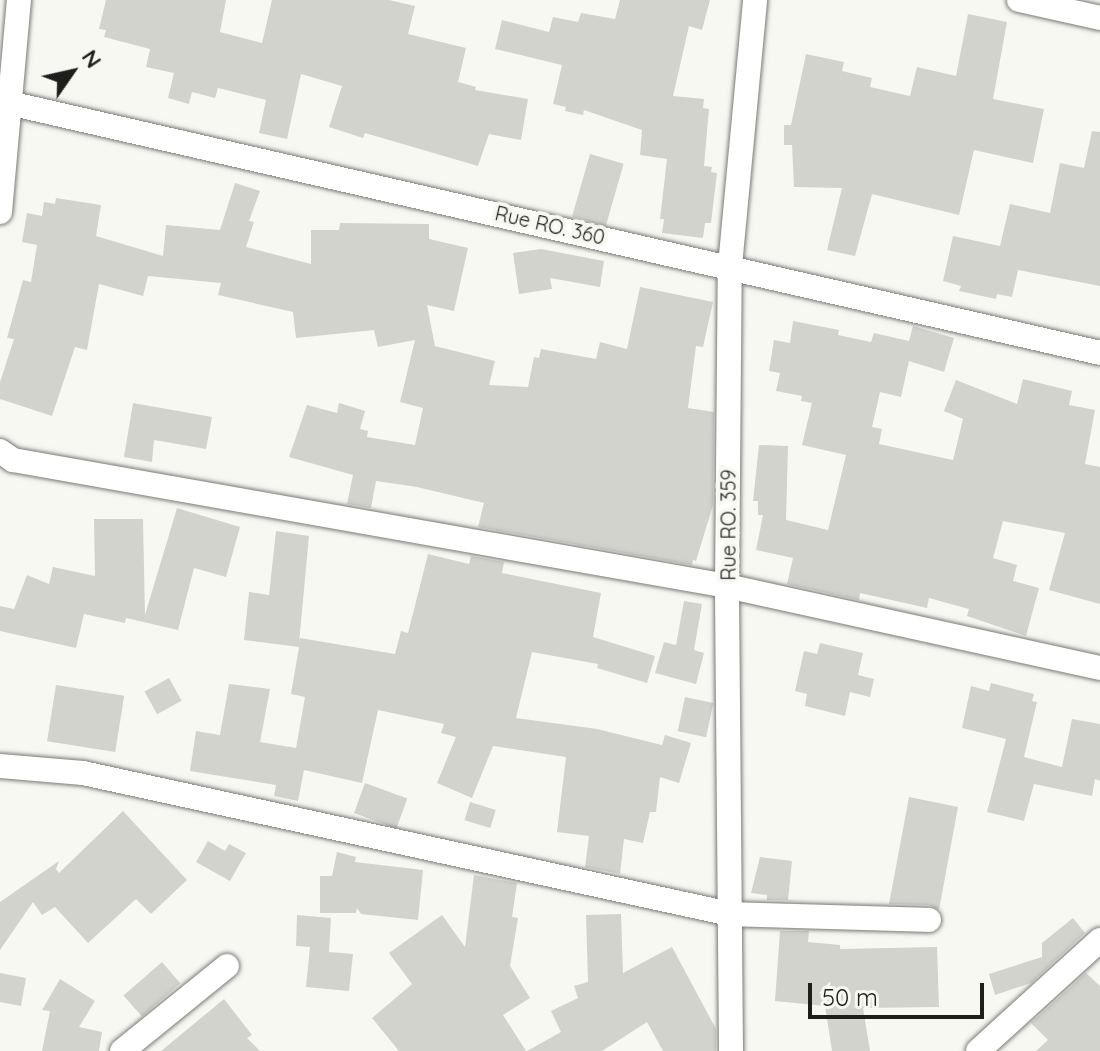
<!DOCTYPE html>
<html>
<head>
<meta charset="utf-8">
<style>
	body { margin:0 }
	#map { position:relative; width:1100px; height:1051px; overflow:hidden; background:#f8f8f3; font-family:Quicksand,sans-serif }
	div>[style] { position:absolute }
	.building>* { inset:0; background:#d3d3ce; transform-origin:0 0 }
	.roads { filter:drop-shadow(0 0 2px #7a7a76) drop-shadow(0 0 2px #7a7a76) }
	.minor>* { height:24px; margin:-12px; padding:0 12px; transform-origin:12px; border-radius:12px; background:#fff }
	span { translate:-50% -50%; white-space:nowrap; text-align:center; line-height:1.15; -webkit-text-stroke:8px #f8f8f3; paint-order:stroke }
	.street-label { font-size:20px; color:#1e1e1c }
	.north { position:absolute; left:32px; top:32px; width:80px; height:80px; -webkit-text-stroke:6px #f8f8f3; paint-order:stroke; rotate:56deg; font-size:22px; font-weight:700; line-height:32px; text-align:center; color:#1e1e1c }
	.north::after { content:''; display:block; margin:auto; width:28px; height:36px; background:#1e1e1c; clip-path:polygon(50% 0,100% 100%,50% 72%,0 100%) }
	.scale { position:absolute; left:808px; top:983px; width:176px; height:36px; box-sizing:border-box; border:4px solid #1e1e1c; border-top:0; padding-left:10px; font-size:24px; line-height:28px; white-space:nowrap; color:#1e1e1c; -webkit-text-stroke:6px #f8f8f3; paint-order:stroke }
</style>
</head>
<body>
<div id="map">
	<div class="building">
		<div style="clip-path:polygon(106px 0,226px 0,220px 32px,262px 43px,272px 0,389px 0,415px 6px,408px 34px,466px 48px,458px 82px,476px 87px,475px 90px,528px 99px,521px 140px,489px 134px,478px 166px,365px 133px,363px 138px,329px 127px,342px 86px,301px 74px,287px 139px,259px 133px,266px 100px,218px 88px,215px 98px,192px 92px,189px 104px,168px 98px,174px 73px,146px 67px,150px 49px,104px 37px,106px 30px,99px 29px)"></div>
		<div style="clip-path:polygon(620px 0,710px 0,702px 30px,689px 26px,673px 96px,704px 99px,703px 108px,709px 109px,704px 166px,712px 167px,711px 172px,717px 173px,711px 223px,705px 223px,703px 238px,662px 233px,664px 219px,660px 219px,667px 159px,640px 155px,642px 130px,584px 110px,583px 115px,565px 111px,566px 107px,553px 104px,562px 65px,495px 49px,502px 20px,549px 32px,553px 17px,578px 22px,581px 13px,615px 19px)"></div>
		<div style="clip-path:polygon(968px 14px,1007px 22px,993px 99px,1044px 109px,1033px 163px,974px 150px,959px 215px,872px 194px,855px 256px,827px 250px,842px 188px,794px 187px,792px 145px,784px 145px,784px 125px,791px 125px,806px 54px,844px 62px,842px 71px,872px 78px,870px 87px,910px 96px,917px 67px,956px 76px)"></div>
		<div style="clip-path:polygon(1092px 131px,1100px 132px,1100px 286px,1018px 270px,1012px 297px,997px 294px,996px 299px,959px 291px,961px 286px,943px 281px,953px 236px,1000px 246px,1010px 204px,1050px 213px,1060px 163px,1084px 168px)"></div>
		<div style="left:590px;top:154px;width:35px;height:65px;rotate:16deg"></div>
		<div style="clip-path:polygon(235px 183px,260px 191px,249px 221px,254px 222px,246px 247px,311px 264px,311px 230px,339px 230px,340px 223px,429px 224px,429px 239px,468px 248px,454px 311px,427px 305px,435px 346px,495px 361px,489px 385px,528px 387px,534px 357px,539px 358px,541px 349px,596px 359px,600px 342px,627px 349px,640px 287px,713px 302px,703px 347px,696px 346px,688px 408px,714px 412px,713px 505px,696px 561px,693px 560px,692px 565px,478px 527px,484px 503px,417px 487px,376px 481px,371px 508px,347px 504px,353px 475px,289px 457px,307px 405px,337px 413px,339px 403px,365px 411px,360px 429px,368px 431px,367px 437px,415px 445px,423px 408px,400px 402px,415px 340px,378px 347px,374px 330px,296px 338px,293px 312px,218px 295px,221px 283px,148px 276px,143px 296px,99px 284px,87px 350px,75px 347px,52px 416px,0 399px,0 382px,14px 339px,7px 338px,23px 280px,31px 282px,37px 245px,22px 242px,27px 213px,42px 216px,44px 202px,55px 204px,56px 198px,101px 205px,96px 236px,163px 256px,166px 225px,220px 230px)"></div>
		<div style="clip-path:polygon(541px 249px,604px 261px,600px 287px,550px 278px,552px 289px,519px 294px,513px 253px)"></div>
		<div style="clip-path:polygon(793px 321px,839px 330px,838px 335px,871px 342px,874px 333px,909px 341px,913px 326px,954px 338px,944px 372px,909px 361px,901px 397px,880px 392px,872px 427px,882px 429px,879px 444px,953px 460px,963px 419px,944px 411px,956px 380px,1017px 404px,1023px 379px,1072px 391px,1069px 405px,1095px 410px,1085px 464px,1100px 467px,1100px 604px,1049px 590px,1065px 533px,1003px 521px,993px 558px,1017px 565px,1013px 581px,1039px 588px,1026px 636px,967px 616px,969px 609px,929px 598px,927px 608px,860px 593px,859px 600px,787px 584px,793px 558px,756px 550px,763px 515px,758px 515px,758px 501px,753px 501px,759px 445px,788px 446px,786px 520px,828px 530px,846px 455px,802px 445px,812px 403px,801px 401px,802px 396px,776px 391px,780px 373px,769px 371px,774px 340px,790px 343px)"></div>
		<div style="clip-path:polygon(133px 403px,212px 417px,206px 449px,154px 440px,152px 462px,124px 457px)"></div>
		<div style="clip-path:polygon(177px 508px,240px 527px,226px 577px,194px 568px,178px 630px,126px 618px,125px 623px,84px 614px,76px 648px,0 631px,0 606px,14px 609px,27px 575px,49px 584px,53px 567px,95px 576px,94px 519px,143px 519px,145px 615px)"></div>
		<div style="clip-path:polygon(276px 531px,309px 536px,299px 643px,300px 638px,395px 654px,401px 631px,408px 633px,428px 554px,469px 564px,471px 556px,504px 562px,502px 573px,601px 593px,593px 637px,655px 656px,647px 683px,597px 668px,598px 664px,532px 652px,516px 718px,597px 729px,662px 745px,665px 735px,691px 743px,679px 783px,660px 777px,656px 812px,650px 812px,643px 843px,624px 839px,620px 874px,585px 867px,589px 836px,557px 832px,566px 757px,493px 746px,472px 798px,437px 783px,456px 737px,441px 733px,444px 724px,378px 710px,362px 783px,304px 770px,298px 801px,274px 796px,276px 785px,190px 771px,196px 731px,220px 735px,229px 684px,270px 689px,260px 742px,296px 748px,305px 697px,291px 694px,299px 647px,244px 640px,249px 592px,269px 595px)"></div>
		<div style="clip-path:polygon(684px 601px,702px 604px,694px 650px,704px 653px,696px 684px,655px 673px,664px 642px,676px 645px)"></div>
		<div style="clip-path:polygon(820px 643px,863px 653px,858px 675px,874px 679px,870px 697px,850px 692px,845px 716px,805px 706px,807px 694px,795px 691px,804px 651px,817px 654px)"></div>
		<div style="left:169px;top:678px;width:26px;height:28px;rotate:61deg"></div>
		<div style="clip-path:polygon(991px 683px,1034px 694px,1032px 701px,1037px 702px,1024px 757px,1062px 767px,1072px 719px,1100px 724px,1100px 781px,1095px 779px,1092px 796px,1034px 784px,1024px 821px,987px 812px,1006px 739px,962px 728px,971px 686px,989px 691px)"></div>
		<div style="left:56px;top:685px;width:69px;height:57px;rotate:9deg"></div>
		<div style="left:685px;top:697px;width:29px;height:35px;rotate:12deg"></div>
		<div style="left:365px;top:783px;width:45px;height:32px;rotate:20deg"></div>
		<div style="clip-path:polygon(909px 797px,958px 807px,939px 910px,929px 905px,889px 904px)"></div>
		<div style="left:470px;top:802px;width:27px;height:19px;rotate:17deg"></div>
		<div style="clip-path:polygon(123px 811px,187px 880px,151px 914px,136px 899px,88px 943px,55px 907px,42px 915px,33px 902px,0 950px,0 902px,59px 861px,56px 869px,59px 873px)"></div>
		<div style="clip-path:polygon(208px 841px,225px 851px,229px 844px,246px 853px,230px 881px,196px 862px)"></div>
		<div style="clip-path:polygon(337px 852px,356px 857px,355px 862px,423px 870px,418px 920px,361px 914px,357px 908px,356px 913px,320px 913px,320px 876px,332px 876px)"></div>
		<div style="clip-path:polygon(760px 857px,792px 861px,788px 900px,810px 901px,767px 900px,767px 895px,751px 893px)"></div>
		<div style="clip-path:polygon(474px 875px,517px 883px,512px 917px,518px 918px,510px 966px,530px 998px,503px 1015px,526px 1051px,399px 1051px,372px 1018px,412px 984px,389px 953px,442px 915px,465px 947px)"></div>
		<div style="clip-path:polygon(621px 914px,623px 973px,672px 947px,716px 1029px,716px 1051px,663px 1051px,647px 1022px,602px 1051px,527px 1051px,561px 1032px,551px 1011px,578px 998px,574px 986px,588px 982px,586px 915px)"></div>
		<div style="clip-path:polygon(297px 915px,331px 918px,329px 952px,353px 954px,349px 991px,306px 987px,310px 947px,296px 946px)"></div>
		<div style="clip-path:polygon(1073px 918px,1085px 933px,1031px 983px,995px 995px,989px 974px,1042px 957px,1042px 943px)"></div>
		<div style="clip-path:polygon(780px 931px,809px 931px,808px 942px,840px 945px,840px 949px,937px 947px,939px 1007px,863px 1008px,870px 1051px,832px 1051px,825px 1006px,775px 1001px)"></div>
		<div style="left:162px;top:962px;width:28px;height:51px;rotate:49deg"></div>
		<div style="clip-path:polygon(0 973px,26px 978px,21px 1006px,0 1002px)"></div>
		<div style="clip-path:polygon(1086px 973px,1100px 986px,1100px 1051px,1036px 1051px,1048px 1040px,1031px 1023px)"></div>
		<div style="clip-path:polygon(60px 979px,95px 1001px,79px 1027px,102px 1032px,99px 1051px,42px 1051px,50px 1011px,42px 1010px)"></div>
		<div style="clip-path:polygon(224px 999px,252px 1035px,247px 1038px,260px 1051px,161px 1051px)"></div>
	</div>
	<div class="roads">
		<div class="minor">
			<div style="left:1019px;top:0;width:83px;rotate:12.5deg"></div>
			<div style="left:0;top:101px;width:1128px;rotate:12.9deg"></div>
			<div style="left:0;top:212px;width:213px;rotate:-84.9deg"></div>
			<div style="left:0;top:451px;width:16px;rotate:35deg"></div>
			<div style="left:13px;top:460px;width:725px;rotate:10.01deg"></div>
			<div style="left:727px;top:586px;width:382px;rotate:12.4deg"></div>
			<div style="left:0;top:766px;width:83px;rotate:4.8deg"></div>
			<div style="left:83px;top:773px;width:662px;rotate:12.29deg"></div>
			<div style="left:730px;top:914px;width:199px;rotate:1.7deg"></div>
			<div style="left:122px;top:1051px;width:135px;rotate:-39deg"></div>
			<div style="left:731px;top:1051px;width:465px;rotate:-90.5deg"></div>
			<div style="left:727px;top:586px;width:320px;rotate:-89.5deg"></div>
			<div style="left:730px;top:266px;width:267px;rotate:-84.6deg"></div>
			<div style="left:978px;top:1051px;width:165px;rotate:-42.3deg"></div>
		</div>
	</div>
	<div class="street-label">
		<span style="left:550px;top:225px;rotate:13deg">Rue RO. 360</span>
		<span style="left:728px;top:525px;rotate:-90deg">Rue RO. 359</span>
	</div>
	<div class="north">N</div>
	<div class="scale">50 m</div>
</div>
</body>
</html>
